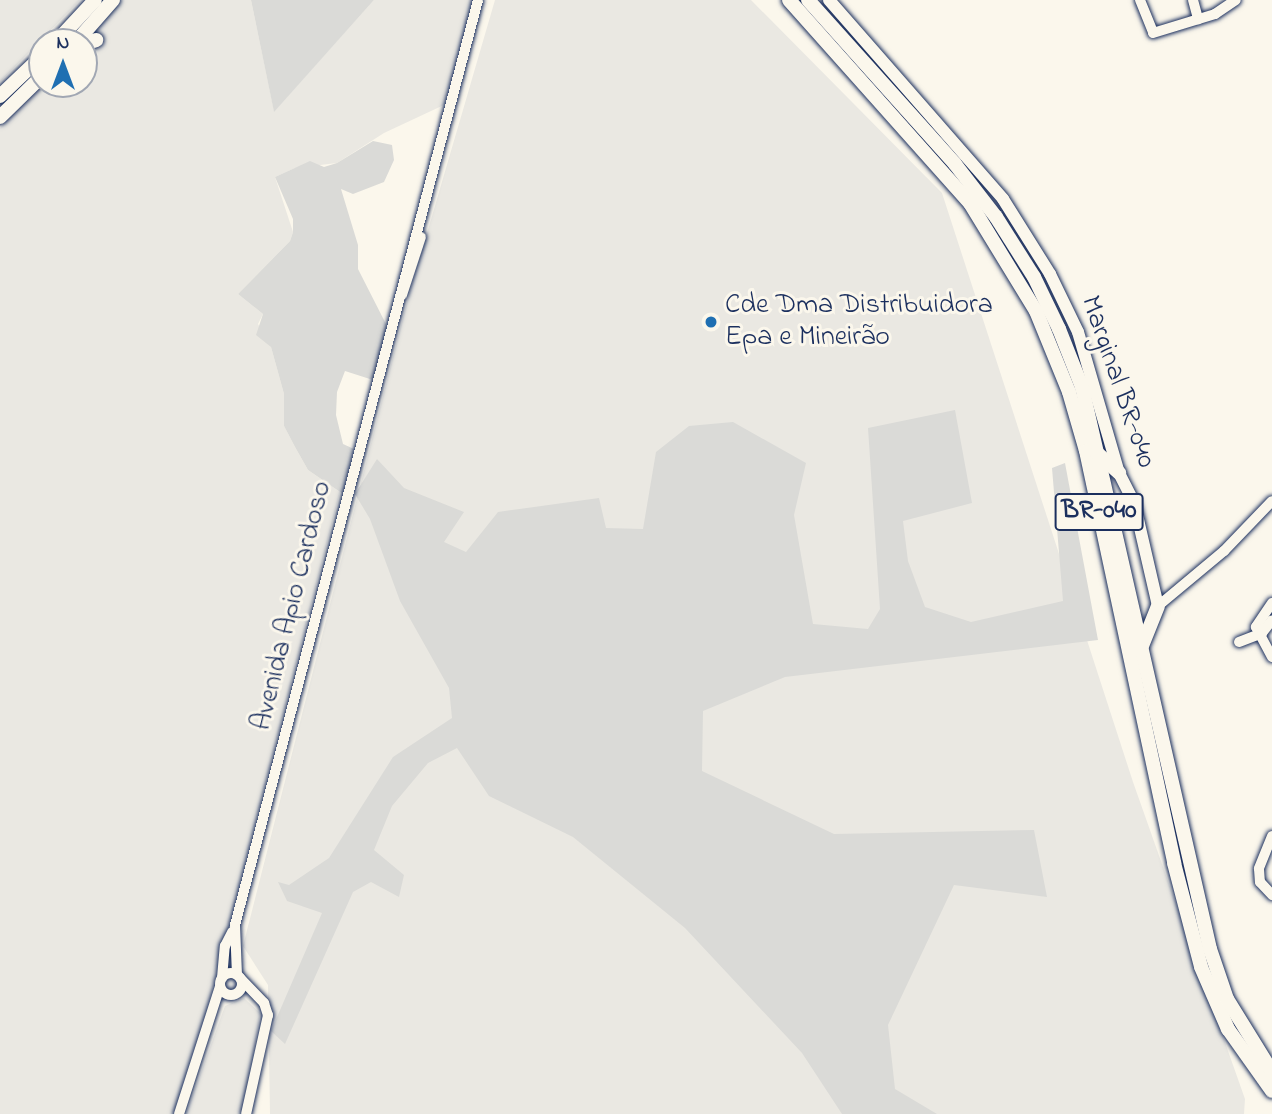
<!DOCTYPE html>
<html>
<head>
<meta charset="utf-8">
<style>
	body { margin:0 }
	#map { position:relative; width:1272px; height:1114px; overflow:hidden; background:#fbf7ec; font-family:"Indie Flower",sans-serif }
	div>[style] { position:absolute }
	.built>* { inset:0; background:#eae8e2 }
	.green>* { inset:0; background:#dadad7 }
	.roads { filter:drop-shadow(0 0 2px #1b2f5e) drop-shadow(0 0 2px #1b2f5e) }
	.minor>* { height:10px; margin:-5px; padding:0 5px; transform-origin:5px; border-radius:5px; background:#fbf7ec }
	.minor>.ring { margin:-5px; padding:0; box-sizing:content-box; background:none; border:10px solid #fbf7ec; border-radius:50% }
	.major>* { height:12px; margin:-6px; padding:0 6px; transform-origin:6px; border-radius:6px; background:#fbf7ec }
	.highway>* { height:14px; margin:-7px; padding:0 7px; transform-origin:7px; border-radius:7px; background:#fbf7ec }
	.dots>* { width:19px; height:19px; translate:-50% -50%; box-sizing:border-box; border:4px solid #fbf7ec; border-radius:50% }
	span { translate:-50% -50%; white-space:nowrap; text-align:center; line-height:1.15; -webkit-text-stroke:6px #fbf7ec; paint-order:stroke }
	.shield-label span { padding:2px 5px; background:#fbf7ec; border:2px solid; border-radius:5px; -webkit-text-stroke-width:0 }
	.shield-label { font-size:26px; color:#1b2f5e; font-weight:700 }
	.poi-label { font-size:28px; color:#1b2f5e }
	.left { translate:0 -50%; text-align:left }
	.street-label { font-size:28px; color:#1b2f5e }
	.north { position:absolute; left:28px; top:28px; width:70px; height:70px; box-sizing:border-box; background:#fbf7ec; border:2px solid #a1a7b3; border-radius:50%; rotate:0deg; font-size:19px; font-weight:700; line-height:28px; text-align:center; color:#1b2f5e }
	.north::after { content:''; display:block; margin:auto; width:24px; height:32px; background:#1f6fb2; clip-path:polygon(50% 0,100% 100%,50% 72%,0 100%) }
</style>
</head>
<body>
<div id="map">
	<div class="built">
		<div style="clip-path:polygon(0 0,80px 0,0 82px)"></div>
		<div style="clip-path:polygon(122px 0,251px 0,274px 111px,374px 0,474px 0,446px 104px,384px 133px,337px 163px,295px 168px,275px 177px,293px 232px,290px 241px,238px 294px,263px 314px,258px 324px,271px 347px,284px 394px,284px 426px,295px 447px,308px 470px,340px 492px,196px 1053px,175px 1114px,0 1114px,0 128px,42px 83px,84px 84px,84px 42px)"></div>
		<div style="clip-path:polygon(495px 0,751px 0,942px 193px,1133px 782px,1245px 1099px,1244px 1114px,270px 1114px,268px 985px,243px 946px,407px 302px)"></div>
		<div style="clip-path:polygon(244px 998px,260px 1013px,244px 1114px,186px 1114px,225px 1006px)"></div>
	</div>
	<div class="green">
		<div style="clip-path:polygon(251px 0,374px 0,274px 112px)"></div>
		<div style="clip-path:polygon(373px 141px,392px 145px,394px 160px,384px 182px,353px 194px,341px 189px,358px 245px,358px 269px,387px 326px,373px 380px,345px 371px,337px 392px,336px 415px,343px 444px,354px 449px,343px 494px,308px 470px,295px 447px,284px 426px,284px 394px,271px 347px,256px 335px,263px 314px,238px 294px,290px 241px,293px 232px,293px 219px,275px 177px,310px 161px,324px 167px,337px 163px)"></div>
		<div style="clip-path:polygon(955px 410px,972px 503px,903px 521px,908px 561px,925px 607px,971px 622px,1063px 601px,1052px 468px,1065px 463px,1098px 640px,785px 677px,703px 711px,702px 771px,834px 834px,1034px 830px,1047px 897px,954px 885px,888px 1025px,895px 1089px,937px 1114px,842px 1114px,802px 1053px,685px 928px,573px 837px,489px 796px,457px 748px,428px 763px,392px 806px,374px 850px,404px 875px,399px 897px,371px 882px,353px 892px,285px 1044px,271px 1031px,322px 913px,287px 901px,278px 882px,289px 885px,329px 858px,393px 757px,452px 718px,449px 688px,400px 601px,370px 519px,355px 494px,377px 459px,404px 488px,464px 512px,444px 542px,466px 552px,498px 512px,599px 498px,606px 528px,643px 529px,656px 452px,689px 426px,733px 422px,806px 463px,794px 515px,813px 624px,868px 629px,880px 609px,868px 428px)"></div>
	</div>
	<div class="roads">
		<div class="minor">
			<div style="left:1140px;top:0;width:35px;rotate:68deg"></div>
			<div style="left:1153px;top:33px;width:65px;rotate:-17deg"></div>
			<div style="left:1215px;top:14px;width:25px;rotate:-34deg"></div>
			<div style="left:1193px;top:0;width:20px;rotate:75deg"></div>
			<div style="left:402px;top:295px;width:61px;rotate:-71.9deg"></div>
			<div style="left:1272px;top:603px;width:29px;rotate:124deg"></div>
			<div style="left:1256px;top:627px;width:34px;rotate:62deg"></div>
			<div style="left:1158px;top:606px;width:86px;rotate:-39.8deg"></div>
			<div style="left:1224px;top:551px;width:69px;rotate:-46.2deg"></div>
			<div style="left:1239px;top:642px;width:25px;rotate:-21deg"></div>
			<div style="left:1262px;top:633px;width:16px;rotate:-52deg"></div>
			<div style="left:1272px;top:836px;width:35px;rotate:112deg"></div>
			<div style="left:1259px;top:869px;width:13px;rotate:86deg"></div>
			<div style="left:1260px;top:882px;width:18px;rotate:47deg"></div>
			<div class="ring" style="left:220px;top:973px;width:12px;height:12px"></div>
			<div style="left:237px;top:975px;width:50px;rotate:-92.3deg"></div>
			<div style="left:235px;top:925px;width:956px;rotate:-75.28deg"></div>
			<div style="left:222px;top:978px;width:32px;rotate:-85deg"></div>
			<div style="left:225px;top:946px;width:16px;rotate:-63deg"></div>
			<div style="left:240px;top:978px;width:35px;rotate:46deg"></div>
			<div style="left:264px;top:1003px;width:13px;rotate:72deg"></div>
			<div style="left:268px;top:1015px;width:101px;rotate:102.5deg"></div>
			<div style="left:179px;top:1114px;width:134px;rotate:-72.2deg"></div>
		</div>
		<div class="major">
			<div style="left:829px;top:0;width:264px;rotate:48.8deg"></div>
			<div style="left:1003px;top:199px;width:89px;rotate:57.9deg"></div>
			<div style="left:1050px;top:274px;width:64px;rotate:64.2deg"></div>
			<div style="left:1078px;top:332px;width:147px;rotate:73.8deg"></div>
			<div style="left:1119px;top:473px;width:33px;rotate:63deg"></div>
			<div style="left:1134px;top:502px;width:107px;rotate:77deg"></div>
		</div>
		<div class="highway">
			<div style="left:789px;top:0;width:272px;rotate:48.3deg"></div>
			<div style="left:970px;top:203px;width:127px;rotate:58.6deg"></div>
			<div style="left:1036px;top:311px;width:87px;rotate:67.8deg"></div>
			<div style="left:1069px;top:392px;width:61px;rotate:73.9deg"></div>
			<div style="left:1086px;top:451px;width:421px;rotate:77.9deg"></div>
			<div style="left:1174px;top:863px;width:107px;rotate:75.4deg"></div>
			<div style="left:1201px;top:967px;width:68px;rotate:66.5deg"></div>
			<div style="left:1228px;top:1029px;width:76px;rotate:54.6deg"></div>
			<div style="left:808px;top:0;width:220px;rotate:48.1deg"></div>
			<div style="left:955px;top:164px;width:67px;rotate:52.3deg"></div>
			<div style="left:996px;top:217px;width:71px;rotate:57.7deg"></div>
			<div style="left:1034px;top:277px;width:58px;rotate:64.3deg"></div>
			<div style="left:1059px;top:329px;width:62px;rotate:68.4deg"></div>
			<div style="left:1082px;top:387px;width:576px;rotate:77.17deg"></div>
			<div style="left:1210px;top:949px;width:53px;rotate:71.2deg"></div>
			<div style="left:1227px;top:999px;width:86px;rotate:58.3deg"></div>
			<div style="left:56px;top:42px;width:57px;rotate:-47.1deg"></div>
			<div style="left:76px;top:42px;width:56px;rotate:-48.6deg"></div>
			<div style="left:84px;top:44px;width:13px;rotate:-18deg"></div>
			<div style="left:0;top:96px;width:58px;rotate:-43.6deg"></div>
			<div style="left:0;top:117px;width:59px;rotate:-44.3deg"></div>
			<div style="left:1097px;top:453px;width:30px;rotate:42deg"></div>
			<div style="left:1142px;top:646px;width:43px;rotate:-68.2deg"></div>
		</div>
	</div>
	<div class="dots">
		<div style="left:711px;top:322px;background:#1f6fb2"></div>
	</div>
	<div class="shield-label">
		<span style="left:1099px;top:512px">BR-040</span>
	</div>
	<div class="poi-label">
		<span class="left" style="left:725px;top:322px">Cde Dma Distribuidora<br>Epa e Mineirão</span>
	</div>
	<div class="street-label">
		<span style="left:1117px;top:382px;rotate:71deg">Marginal BR-040</span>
		<span style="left:293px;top:606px;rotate:-76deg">Avenida Apio Cardoso</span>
	</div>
	<div class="north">N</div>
</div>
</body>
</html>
